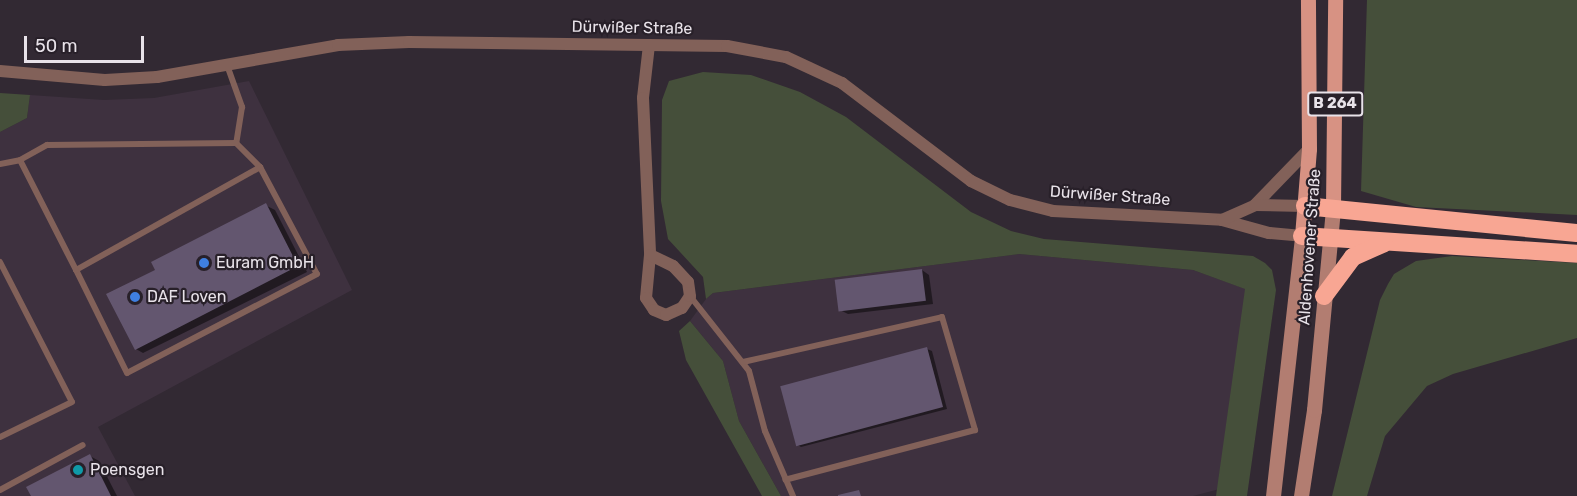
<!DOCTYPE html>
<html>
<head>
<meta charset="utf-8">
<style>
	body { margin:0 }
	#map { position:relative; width:1577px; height:496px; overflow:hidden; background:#322933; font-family:Rubik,sans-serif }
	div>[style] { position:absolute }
	.built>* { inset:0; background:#3e313f }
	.green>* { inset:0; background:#454f3a }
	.shadow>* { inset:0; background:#0007 }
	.building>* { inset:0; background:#63566f; transform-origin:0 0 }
	.service>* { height:6px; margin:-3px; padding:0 3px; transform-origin:3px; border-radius:3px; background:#826159 }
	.minor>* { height:12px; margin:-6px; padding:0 6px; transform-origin:6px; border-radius:6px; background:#826159 }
	.secondary>* { height:15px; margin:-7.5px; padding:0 7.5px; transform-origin:7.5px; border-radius:7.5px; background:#b27d71 }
	.primary>* { height:15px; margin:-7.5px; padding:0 7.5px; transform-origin:7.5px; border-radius:7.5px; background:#d79283 }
	.motorway>* { height:18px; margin:-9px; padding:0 9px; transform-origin:9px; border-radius:9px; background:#f8a693 }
	.dots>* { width:16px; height:16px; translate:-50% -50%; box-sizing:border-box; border:3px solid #282029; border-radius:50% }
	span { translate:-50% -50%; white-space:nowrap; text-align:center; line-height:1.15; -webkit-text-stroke:4.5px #282029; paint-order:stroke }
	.shield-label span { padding:2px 4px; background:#282029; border:2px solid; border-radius:4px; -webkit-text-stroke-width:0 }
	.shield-label { font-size:15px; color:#e8e2e9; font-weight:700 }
	.street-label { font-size:16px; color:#e8e2e9 }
	.poi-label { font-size:16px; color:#e8e2e9 }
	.left { translate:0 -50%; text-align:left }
	.scale { position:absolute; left:24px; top:36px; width:120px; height:27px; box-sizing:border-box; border:3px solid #e8e2e9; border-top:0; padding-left:8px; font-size:18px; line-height:21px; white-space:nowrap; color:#e8e2e9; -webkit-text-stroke:4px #282029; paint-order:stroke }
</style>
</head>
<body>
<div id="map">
	<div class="built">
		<div style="clip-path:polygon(249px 81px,352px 290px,98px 427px,135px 496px,0 496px,0 132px,27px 118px,30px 95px,104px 100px,154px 98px)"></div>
		<div style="clip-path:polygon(1019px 254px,1193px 270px,1246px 289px,1227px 487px,1193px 496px,781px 496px,739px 421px,723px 361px,690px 321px,706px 299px,713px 293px)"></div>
	</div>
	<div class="green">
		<div style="clip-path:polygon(1367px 0,1577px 0,1577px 215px,1416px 207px,1361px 191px)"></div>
		<div style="clip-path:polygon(703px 72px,751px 75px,800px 92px,846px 117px,971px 212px,1011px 231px,1044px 239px,1253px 256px,1265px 263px,1272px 270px,1276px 290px,1247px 496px,1216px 496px,1245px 289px,1193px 270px,1019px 254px,713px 293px,706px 299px,703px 277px,668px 239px,661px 201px,662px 100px,669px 81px)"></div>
		<div style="clip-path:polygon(0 93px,30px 95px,27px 118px,0 132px)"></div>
		<div style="clip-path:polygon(1452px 256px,1577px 263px,1577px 338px,1453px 374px,1427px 386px,1385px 436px,1367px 496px,1332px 496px,1380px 300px,1388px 284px,1394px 274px,1416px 261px)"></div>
		<div style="clip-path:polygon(690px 321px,723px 361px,739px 421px,781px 496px,762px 496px,686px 360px,679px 331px)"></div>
	</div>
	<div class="shadow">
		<div style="clip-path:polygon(265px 205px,275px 210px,307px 272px,143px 353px,136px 349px,157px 270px)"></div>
		<div style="clip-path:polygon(922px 270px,929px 275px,933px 304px,848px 314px,840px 310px)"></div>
		<div style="clip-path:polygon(927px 349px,932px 351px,947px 409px,801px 447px,796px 444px)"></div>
		<div style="clip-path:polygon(90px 456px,99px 461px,117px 496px,33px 496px)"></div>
	</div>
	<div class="building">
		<div style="clip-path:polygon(266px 203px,298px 266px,135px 350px,106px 294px,155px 270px,151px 262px)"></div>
		<div style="left:922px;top:269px;width:32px;height:88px;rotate:83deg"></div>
		<div style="left:927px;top:347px;width:62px;height:152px;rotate:75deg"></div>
		<div style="clip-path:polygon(90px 454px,111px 496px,31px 496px,26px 487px)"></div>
		<div style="clip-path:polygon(859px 490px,861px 496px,838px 496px,838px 495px)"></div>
	</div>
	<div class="service">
		<div style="left:227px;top:65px;width:45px;rotate:70.3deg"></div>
		<div style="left:242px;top:107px;width:36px;rotate:99deg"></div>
		<div style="left:236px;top:143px;width:34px;rotate:45deg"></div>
		<div style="left:260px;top:167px;width:121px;rotate:62deg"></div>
		<div style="left:317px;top:274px;width:214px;rotate:152.5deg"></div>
		<div style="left:127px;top:373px;width:115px;rotate:-116.3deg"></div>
		<div style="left:76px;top:270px;width:211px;rotate:-29.2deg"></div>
		<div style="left:0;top:164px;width:20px;rotate:-11deg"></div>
		<div style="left:0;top:262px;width:157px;rotate:62.8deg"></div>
		<div style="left:72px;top:402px;width:80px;rotate:154.1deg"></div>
		<div style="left:76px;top:270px;width:123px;rotate:-117deg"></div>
		<div style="left:20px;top:160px;width:31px;rotate:-29deg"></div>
		<div style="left:47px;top:145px;width:189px;rotate:-0.6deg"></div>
		<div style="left:690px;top:296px;width:95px;rotate:51.8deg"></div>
		<div style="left:749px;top:371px;width:62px;rotate:75.1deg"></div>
		<div style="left:765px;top:431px;width:71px;rotate:66.7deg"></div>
		<div style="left:743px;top:362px;width:204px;rotate:-12.7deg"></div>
		<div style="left:942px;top:317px;width:118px;rotate:73.7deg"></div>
		<div style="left:975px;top:430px;width:196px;rotate:165.3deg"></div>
		<div style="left:0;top:490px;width:94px;rotate:-28.5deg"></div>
	</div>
	<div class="minor">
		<div style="left:649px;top:45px;width:53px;rotate:96.5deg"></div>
		<div style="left:643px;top:98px;width:157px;rotate:87.4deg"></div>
		<div style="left:650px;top:255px;width:43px;rotate:95.3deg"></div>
		<div style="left:646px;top:298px;width:14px;rotate:56deg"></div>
		<div style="left:654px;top:310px;width:13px;rotate:23deg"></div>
		<div style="left:666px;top:315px;width:17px;rotate:-24deg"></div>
		<div style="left:682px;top:308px;width:14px;rotate:-56deg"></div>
		<div style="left:690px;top:296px;width:14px;rotate:-98deg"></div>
		<div style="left:688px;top:282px;width:22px;rotate:-133deg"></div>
		<div style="left:673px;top:266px;width:25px;rotate:-154deg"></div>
		<div style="left:0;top:71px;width:105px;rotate:4.9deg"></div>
		<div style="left:105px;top:80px;width:52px;rotate:-3.3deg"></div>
		<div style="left:157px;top:77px;width:184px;rotate:-10deg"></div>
		<div style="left:338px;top:45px;width:71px;rotate:-2.4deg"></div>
		<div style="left:409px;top:42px;width:318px;rotate:0.7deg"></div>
		<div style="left:727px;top:46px;width:60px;rotate:10.6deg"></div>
		<div style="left:786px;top:57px;width:62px;rotate:24.9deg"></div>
		<div style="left:842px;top:83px;width:162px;rotate:37.2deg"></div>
		<div style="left:971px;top:181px;width:43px;rotate:26deg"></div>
		<div style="left:1010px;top:200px;width:44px;rotate:14.3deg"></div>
		<div style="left:1053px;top:211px;width:169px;rotate:3deg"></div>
		<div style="left:1222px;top:220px;width:49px;rotate:15.5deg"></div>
		<div style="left:1269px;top:233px;width:33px;rotate:5deg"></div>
		<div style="left:1255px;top:205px;width:78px;rotate:-46deg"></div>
		<div style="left:1222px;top:220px;width:36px;rotate:-24deg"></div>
		<div style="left:1255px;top:205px;width:50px;rotate:1.1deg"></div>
	</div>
	<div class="secondary">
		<div style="left:1273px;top:496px;width:262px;rotate:-83.6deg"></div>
		<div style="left:1301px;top:496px;width:87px;rotate:-81.4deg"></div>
		<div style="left:1314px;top:410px;width:203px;rotate:-84.6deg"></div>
	</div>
	<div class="primary">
		<div style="left:1333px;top:208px;width:208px;rotate:-89.4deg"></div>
		<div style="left:1302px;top:236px;width:87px;rotate:-85.4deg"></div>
		<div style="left:1309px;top:149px;width:149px;rotate:-90.4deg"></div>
	</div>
	<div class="motorway">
		<div style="left:1305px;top:206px;width:273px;rotate:5.7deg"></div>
		<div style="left:1302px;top:236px;width:276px;rotate:3.7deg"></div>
		<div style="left:1324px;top:296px;width:49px;rotate:-53.4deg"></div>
		<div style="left:1353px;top:257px;width:34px;rotate:-24deg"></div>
	</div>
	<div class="dots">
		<div style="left:204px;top:263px;background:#3f7fe0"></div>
		<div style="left:135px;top:297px;background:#3f7fe0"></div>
		<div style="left:78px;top:470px;background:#0f9aa8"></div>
	</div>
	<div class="shield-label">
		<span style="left:1335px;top:104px">B 264</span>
	</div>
	<div class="street-label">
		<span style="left:632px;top:28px;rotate:1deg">Dürwißer Straße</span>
		<span style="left:1110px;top:196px;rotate:4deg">Dürwißer Straße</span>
		<span style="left:1310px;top:247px;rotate:-86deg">Aldenhovener Straße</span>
	</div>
	<div class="poi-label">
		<span class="left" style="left:216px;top:263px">Euram GmbH</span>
		<span class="left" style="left:147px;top:297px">DAF Loven</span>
		<span class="left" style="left:90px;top:470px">Poensgen</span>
	</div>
	<div class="scale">50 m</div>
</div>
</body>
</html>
